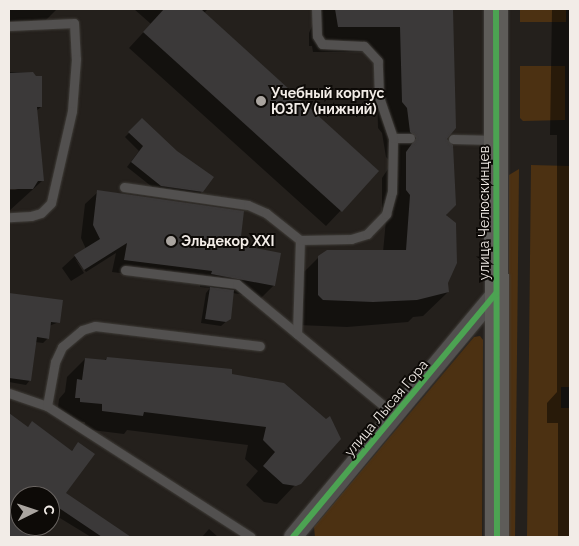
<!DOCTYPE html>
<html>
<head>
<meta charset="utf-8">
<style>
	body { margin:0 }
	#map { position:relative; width:579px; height:546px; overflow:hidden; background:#24201c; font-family:Raleway,sans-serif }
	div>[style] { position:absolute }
	.green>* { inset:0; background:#4c3112; transform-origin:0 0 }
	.shadow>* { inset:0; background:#0007 }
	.building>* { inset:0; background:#3b3939 }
	.roads { filter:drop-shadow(0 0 1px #403d39) drop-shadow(0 0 1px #403d39) }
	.lane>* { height:9px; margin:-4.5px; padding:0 4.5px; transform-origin:4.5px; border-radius:4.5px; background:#52504f }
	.street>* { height:18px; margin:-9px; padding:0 9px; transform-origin:9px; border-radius:9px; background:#52504f }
	.secondary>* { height:24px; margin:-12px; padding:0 12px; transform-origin:12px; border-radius:12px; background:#5e5c59 }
	.cycleway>* { height:6px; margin:-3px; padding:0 3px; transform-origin:3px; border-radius:3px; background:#4ca352 }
	.dots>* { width:14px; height:14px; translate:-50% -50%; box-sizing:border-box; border:2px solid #0d0a07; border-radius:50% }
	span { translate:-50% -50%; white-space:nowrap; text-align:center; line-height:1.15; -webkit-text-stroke:4px #0d0a07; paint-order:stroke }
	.poi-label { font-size:14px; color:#f2ece7; font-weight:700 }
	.left { translate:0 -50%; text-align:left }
	.street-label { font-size:14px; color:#f2ece7 }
	.frame { position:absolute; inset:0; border:10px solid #f2ece7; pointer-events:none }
	.north { position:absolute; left:10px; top:486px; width:50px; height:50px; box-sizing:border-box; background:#0d0a07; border:1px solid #696461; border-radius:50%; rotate:86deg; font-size:14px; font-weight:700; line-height:20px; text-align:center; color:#f2ece7 }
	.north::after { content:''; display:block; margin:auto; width:18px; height:22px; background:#aaa5a0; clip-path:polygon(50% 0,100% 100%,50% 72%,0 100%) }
</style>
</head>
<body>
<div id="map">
	<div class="green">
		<div style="left:520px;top:9px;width:46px;height:13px"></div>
		<div style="clip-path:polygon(520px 66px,565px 66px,565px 120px,523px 121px,520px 118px)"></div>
		<div style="clip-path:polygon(531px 165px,570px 166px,570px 387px,561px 387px,561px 408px,570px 408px,570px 537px,527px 537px)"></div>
		<div style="clip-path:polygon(519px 169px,515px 537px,508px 537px,509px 175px)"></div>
		<div style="clip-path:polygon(480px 336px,483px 340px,482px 537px,315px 537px,314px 527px,474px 337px)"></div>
	</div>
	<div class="shadow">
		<div style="clip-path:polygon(9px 9px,57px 9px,46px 20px,9px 21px)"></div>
		<div style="clip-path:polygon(134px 9px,208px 9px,204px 13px,378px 171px,326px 226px,129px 48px,151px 24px)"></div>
		<div style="clip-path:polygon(320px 9px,450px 9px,454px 48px,452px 105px,445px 139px,448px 292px,423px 316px,413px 317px,408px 322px,347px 327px,298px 325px,294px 320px,294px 282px,319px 257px,383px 252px,386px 220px,382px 215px,382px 178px,392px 163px,386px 157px,382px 133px,378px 128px,376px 52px,313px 52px,312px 46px,309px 46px,309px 33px)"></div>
		<div style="clip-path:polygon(552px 9px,570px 9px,570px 537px,558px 537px,558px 423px,547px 423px,547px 403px,557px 392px,557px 135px,550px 135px)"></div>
		<div style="clip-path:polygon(9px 72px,33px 73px,41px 107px,36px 111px,42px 181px,9px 211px,9px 190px,18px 190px,9px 187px)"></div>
		<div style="clip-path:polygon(142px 120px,176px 152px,202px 191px,198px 196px,156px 190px,127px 167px,139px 151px,125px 137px)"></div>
		<div style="clip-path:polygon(98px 192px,238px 246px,274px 285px,261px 298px,233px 293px,229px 319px,221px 326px,201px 323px,206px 293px,210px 288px,200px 287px,200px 283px,112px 272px,116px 253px,86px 272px,74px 257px,84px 273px,71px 281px,62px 268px,75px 256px,86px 249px,81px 238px,85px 204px)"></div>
		<div style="clip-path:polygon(9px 294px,62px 301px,59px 322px,49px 326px,48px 338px,43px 343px,35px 342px,30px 380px,26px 385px,9px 382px)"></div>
		<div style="clip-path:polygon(107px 358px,283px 384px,295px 485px,277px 504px,264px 502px,246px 485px,258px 471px,245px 459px,248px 445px,127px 430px,124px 434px,84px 429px,85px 422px,62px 420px,57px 416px,59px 399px,65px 392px,67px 377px,85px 359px,104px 361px)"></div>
		<div style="clip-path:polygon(9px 414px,27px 428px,32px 423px,71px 452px,74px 448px,64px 493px,127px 537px,91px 537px,50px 512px,50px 496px,20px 496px,20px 526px,39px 526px,31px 537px,9px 537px)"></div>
		<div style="clip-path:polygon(209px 529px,218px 537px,202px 537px)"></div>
	</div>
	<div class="building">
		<div style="clip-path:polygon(164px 9px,201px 9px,379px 171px,342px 212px,143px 32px)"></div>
		<div style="clip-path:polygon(335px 9px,453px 9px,456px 128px,447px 139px,453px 145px,456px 205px,446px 215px,456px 223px,457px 263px,448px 283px,449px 292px,417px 300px,373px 302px,323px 300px,318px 295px,318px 256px,327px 250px,406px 250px,410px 195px,406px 190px,406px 152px,416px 138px,410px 132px,407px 108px,402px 102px,400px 27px,338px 27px)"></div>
		<div style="clip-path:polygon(33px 72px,36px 76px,42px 76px,42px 107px,37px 107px,44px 181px,38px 181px,33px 189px,9px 189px,9px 73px)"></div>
		<div style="clip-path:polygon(142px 118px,177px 151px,214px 177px,203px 192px,161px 186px,131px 162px,143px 146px,128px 132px)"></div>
		<div style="clip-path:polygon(97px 190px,244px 211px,240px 245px,281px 253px,275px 286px,211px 274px,212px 271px,124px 260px,127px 243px,84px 270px,74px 255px,100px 239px,93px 225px)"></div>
		<div style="clip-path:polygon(210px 287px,234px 290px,231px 319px,226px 322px,205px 319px)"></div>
		<div style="clip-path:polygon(9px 293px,63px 300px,60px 323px,51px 322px,49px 339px,37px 337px,31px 381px,9px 378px)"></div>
		<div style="clip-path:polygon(107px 357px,232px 369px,232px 374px,284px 383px,326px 419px,330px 416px,341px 439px,301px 484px,296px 486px,283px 484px,263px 466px,275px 452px,263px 440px,266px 427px,144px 412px,143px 416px,102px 411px,102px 404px,80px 402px,80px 398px,75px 398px,77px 379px,82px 380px,85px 358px,106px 360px)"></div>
		<div style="clip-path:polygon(9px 413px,28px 427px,32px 421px,72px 451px,78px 442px,95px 454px,66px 493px,131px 537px,102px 537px,56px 506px,50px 514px,50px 496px,20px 496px,20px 526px,41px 526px,32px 537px,9px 537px)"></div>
	</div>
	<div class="roads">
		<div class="lane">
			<div style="left:9px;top:26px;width:65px;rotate:-2.6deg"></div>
			<div style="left:74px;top:23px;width:36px;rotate:87deg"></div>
			<div style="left:76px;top:59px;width:52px;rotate:94.4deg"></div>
			<div style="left:72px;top:111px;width:94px;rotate:102.9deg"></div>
			<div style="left:51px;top:203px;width:14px;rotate:135deg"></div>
			<div style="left:41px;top:213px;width:10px;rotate:163deg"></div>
			<div style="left:31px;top:216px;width:22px;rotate:177deg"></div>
			<div style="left:393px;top:138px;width:17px"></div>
			<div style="left:453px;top:139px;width:43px;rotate:1.3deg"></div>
			<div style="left:124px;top:187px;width:125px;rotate:8.3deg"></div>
			<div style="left:248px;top:205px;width:20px;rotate:24deg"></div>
			<div style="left:266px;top:213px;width:43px;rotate:38.5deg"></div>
			<div style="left:125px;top:270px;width:113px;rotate:7.1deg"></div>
			<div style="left:237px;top:284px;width:207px;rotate:39.7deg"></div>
			<div style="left:297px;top:334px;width:94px;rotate:-88.2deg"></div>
			<div style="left:300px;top:240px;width:51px;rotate:-1.1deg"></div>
			<div style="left:351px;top:239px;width:17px;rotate:-17deg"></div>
			<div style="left:367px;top:234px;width:28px;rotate:-46deg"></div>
			<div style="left:386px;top:214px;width:23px;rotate:-75deg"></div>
			<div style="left:392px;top:192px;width:54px;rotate:-88.9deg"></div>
			<div style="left:393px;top:138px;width:43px;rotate:-108.9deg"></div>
			<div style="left:379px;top:97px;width:36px;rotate:-92deg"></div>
			<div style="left:378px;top:61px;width:21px;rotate:-133deg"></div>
			<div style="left:364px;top:46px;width:42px;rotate:-177.3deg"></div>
			<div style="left:322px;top:44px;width:9px;rotate:-122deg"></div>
			<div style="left:317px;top:36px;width:27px;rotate:-92deg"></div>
			<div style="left:9px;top:393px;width:40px;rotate:18.9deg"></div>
			<div style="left:47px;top:406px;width:242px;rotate:32.7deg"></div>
			<div style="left:47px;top:406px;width:45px;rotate:-79.7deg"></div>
			<div style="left:55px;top:362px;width:17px;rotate:-65deg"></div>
			<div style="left:62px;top:347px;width:26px;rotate:-40deg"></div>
			<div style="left:82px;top:330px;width:14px;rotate:-17deg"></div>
			<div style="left:95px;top:326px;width:166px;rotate:6.9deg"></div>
		</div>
		<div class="street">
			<div style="left:293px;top:537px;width:317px;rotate:-50.2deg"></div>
		</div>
		<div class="secondary">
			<div style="left:496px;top:9px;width:528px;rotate:89.89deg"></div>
		</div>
	</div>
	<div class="cycleway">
		<div style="left:496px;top:9px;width:528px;rotate:89.89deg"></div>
		<div style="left:293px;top:537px;width:317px;rotate:-50.2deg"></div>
	</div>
	<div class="dots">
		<div style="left:261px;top:101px;background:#aaa5a0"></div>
		<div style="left:171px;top:241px;background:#aaa5a0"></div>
	</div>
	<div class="poi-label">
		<span class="left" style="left:271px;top:101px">Учебный корпус<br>ЮЗГУ (нижний)</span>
		<span class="left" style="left:181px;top:241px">Эльдекор XXI</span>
	</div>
	<div class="street-label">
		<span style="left:484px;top:213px;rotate:-90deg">улица Челюскинцев</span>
		<span style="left:386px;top:408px;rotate:-50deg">улица Лысая Гора</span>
	</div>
	<div class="frame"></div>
	<div class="north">С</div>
</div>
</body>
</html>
